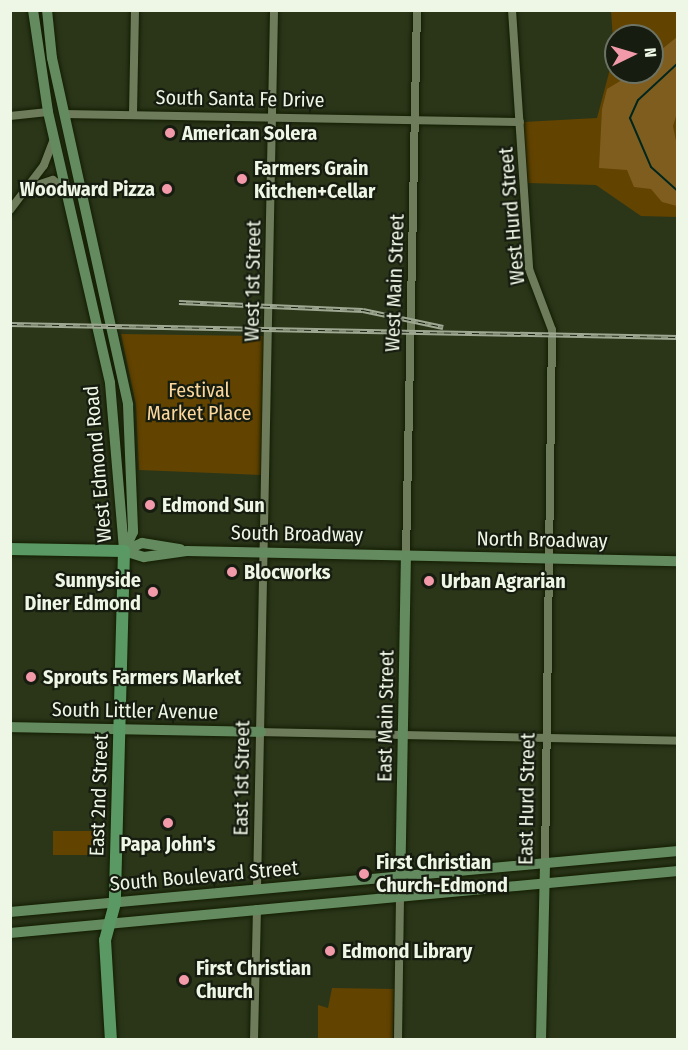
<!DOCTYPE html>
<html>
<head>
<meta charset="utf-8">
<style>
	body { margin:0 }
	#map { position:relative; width:688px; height:1050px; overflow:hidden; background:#2b3619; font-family:"Fira Sans Condensed",sans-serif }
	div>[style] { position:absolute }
	.green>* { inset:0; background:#624300; transform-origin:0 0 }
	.forest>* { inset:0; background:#7f5d1e }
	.stream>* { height:2px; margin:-1px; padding:0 1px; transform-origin:1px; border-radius:1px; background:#01261e }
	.roads { filter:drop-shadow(0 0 2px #131d02) drop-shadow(0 0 2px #131d02) }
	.street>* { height:8px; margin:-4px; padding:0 4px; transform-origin:4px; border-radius:4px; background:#6e7c5c }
	.secondary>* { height:10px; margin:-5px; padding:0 5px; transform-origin:5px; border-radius:5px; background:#648b60 }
	.primary>* { height:12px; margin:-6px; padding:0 6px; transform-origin:6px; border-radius:6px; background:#5b9964 }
	.rail>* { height:4.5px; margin-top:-2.25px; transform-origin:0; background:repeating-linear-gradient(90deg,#161c0f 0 7px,#9fa892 0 14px); box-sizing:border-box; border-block:2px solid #9fa892 }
	.dots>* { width:16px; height:16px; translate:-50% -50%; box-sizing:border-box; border:3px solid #161c0f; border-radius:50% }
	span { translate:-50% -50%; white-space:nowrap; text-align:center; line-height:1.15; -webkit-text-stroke:4.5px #161c0f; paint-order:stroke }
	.street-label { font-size:20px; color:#eef6e5 }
	.poi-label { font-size:20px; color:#eef6e5; font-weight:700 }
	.left { translate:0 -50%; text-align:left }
	.right { translate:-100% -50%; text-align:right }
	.park-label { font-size:20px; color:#fcd79d }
	.frame { position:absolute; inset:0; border:12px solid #eef6e5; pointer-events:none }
	.north { position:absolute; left:604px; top:24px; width:60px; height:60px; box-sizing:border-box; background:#161c0f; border:2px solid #6c7365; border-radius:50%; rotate:85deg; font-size:16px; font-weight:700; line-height:24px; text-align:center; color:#eef6e5 }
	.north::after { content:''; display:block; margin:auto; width:21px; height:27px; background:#f39aaa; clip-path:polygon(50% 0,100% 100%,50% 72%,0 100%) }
</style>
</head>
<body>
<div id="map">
	<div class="green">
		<div style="clip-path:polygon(evenodd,611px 11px,677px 11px,677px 217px,641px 216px,596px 185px,528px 183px,523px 122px,597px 118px,614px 54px,611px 11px,616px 36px,652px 36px,652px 72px,616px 72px,616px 36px)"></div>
		<div style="clip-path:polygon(121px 334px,264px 336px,261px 475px,139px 470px,136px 405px)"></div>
		<div style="left:53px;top:831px;width:50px;height:24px"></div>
		<div style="clip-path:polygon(332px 988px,394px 989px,393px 1039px,318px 1039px,318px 1005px,328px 1008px)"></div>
	</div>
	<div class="forest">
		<div style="clip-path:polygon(677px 37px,677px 113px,673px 126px,677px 146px,677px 206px,662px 202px,651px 189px,634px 187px,627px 170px,599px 168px,602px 109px,607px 89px,635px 72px,652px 72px,652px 57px)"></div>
	</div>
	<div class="stream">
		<div style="left:678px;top:63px;width:54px;rotate:137.2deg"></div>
		<div style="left:638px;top:100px;width:20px;rotate:114deg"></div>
		<div style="left:630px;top:118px;width:53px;rotate:66.8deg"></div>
		<div style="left:651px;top:167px;width:36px;rotate:42deg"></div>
	</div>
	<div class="roads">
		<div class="street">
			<div style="left:512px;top:10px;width:260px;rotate:86.2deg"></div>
			<div style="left:529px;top:269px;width:65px;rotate:69.3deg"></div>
			<div style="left:552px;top:330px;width:533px;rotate:90.75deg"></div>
			<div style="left:64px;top:114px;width:456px;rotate:1deg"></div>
			<div style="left:133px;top:114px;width:104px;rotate:-88.9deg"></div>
			<div style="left:10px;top:116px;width:38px;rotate:-6deg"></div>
			<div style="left:31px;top:187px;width:23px;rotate:-18deg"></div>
			<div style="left:53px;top:180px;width:16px;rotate:35deg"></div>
			<div style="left:10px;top:210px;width:56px;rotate:-52.9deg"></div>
			<div style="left:44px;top:165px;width:26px;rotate:-69deg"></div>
			<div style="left:406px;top:556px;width:546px;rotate:-88.85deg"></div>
			<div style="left:261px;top:732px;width:417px;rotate:1.2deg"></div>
			<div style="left:257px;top:889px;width:879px;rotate:-88.89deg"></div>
			<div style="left:254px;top:1040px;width:131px;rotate:-88.7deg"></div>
			<div style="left:398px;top:1040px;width:144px;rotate:-89.2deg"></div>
		</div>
		<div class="secondary">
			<div style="left:33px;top:10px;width:103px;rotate:81.6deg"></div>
			<div style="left:48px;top:112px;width:278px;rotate:77.1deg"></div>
			<div style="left:110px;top:383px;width:169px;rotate:85.2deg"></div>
			<div style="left:47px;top:10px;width:48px;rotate:84.1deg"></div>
			<div style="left:52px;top:58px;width:355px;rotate:77.6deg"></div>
			<div style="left:128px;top:405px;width:127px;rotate:87.7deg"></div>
			<div style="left:133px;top:532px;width:21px;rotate:115deg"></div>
			<div style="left:124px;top:551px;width:21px;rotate:17deg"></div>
			<div style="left:144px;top:557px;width:43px;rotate:-7.9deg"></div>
			<div style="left:187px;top:551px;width:491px;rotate:1.2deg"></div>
			<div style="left:124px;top:551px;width:20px;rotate:-24deg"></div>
			<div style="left:142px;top:543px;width:39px;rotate:9deg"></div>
			<div style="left:10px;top:727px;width:251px;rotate:1.1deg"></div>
			<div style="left:400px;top:896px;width:340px;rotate:-89deg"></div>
			<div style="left:10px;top:912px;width:671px;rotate:-5.22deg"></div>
			<div style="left:10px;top:933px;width:671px;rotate:-5.3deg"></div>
			<div style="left:541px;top:1040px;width:177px;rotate:-88.7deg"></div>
		</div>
		<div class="primary">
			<div style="left:10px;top:549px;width:114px;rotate:1deg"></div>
			<div style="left:124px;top:551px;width:352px;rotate:91.5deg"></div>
			<div style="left:115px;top:903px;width:38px;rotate:105deg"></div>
			<div style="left:105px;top:940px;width:100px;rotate:86.6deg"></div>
		</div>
	</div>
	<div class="rail">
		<div style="left:179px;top:302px;width:184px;rotate:2.5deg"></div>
		<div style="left:363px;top:310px;width:82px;rotate:12deg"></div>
		<div style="left:10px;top:324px;width:668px;rotate:1.11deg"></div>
	</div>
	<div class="dots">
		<div style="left:170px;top:133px;background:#f39aaa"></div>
		<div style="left:242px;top:179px;background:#f39aaa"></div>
		<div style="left:167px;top:189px;background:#f39aaa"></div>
		<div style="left:150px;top:505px;background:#f39aaa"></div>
		<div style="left:232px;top:572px;background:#f39aaa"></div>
		<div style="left:429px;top:581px;background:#f39aaa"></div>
		<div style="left:153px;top:592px;background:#f39aaa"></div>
		<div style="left:31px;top:677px;background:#f39aaa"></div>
		<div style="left:168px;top:823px;background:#f39aaa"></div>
		<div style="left:364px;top:874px;background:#f39aaa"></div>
		<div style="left:330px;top:951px;background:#f39aaa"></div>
		<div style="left:184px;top:980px;background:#f39aaa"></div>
	</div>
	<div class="street-label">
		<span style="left:240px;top:99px;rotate:1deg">South Santa Fe Drive</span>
		<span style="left:512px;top:216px;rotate:-95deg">West Hurd Street</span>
		<span style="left:253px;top:281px;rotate:-89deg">West 1st Street</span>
		<span style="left:395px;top:283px;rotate:-88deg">West Main Street</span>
		<span style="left:98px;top:464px;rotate:-95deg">West Edmond Road</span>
		<span style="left:297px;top:534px;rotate:1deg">South Broadway</span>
		<span style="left:542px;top:540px;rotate:1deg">North Broadway</span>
		<span style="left:135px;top:711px;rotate:1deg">South Littler Avenue</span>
		<span style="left:386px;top:716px;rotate:-89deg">East Main Street</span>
		<span style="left:242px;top:778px;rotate:-89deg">East 1st Street</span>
		<span style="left:99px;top:795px;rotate:-88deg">East 2nd Street</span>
		<span style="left:527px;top:799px;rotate:-89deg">East Hurd Street</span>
		<span style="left:204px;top:876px;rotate:-5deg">South Boulevard Street</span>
	</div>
	<div class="poi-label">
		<span class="left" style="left:182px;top:133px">American Solera</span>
		<span class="left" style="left:254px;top:180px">Farmers Grain<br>Kitchen+Cellar</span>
		<span class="right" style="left:155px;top:189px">Woodward Pizza</span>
		<span class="left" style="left:162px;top:505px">Edmond Sun</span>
		<span class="left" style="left:244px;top:572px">Blocworks</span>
		<span class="right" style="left:141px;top:592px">Sunnyside<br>Diner Edmond</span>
		<span class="left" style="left:441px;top:581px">Urban Agrarian</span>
		<span class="left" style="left:43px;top:677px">Sprouts Farmers Market</span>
		<span style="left:168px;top:844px">Papa John's</span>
		<span class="left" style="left:376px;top:874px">First Christian<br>Church-Edmond</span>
		<span class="left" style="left:342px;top:951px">Edmond Library</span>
		<span class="left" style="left:196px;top:980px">First Christian<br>Church</span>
	</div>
	<div class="park-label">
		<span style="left:199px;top:402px">Festival<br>Market Place</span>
	</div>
	<div class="frame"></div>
	<div class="north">N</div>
</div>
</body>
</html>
